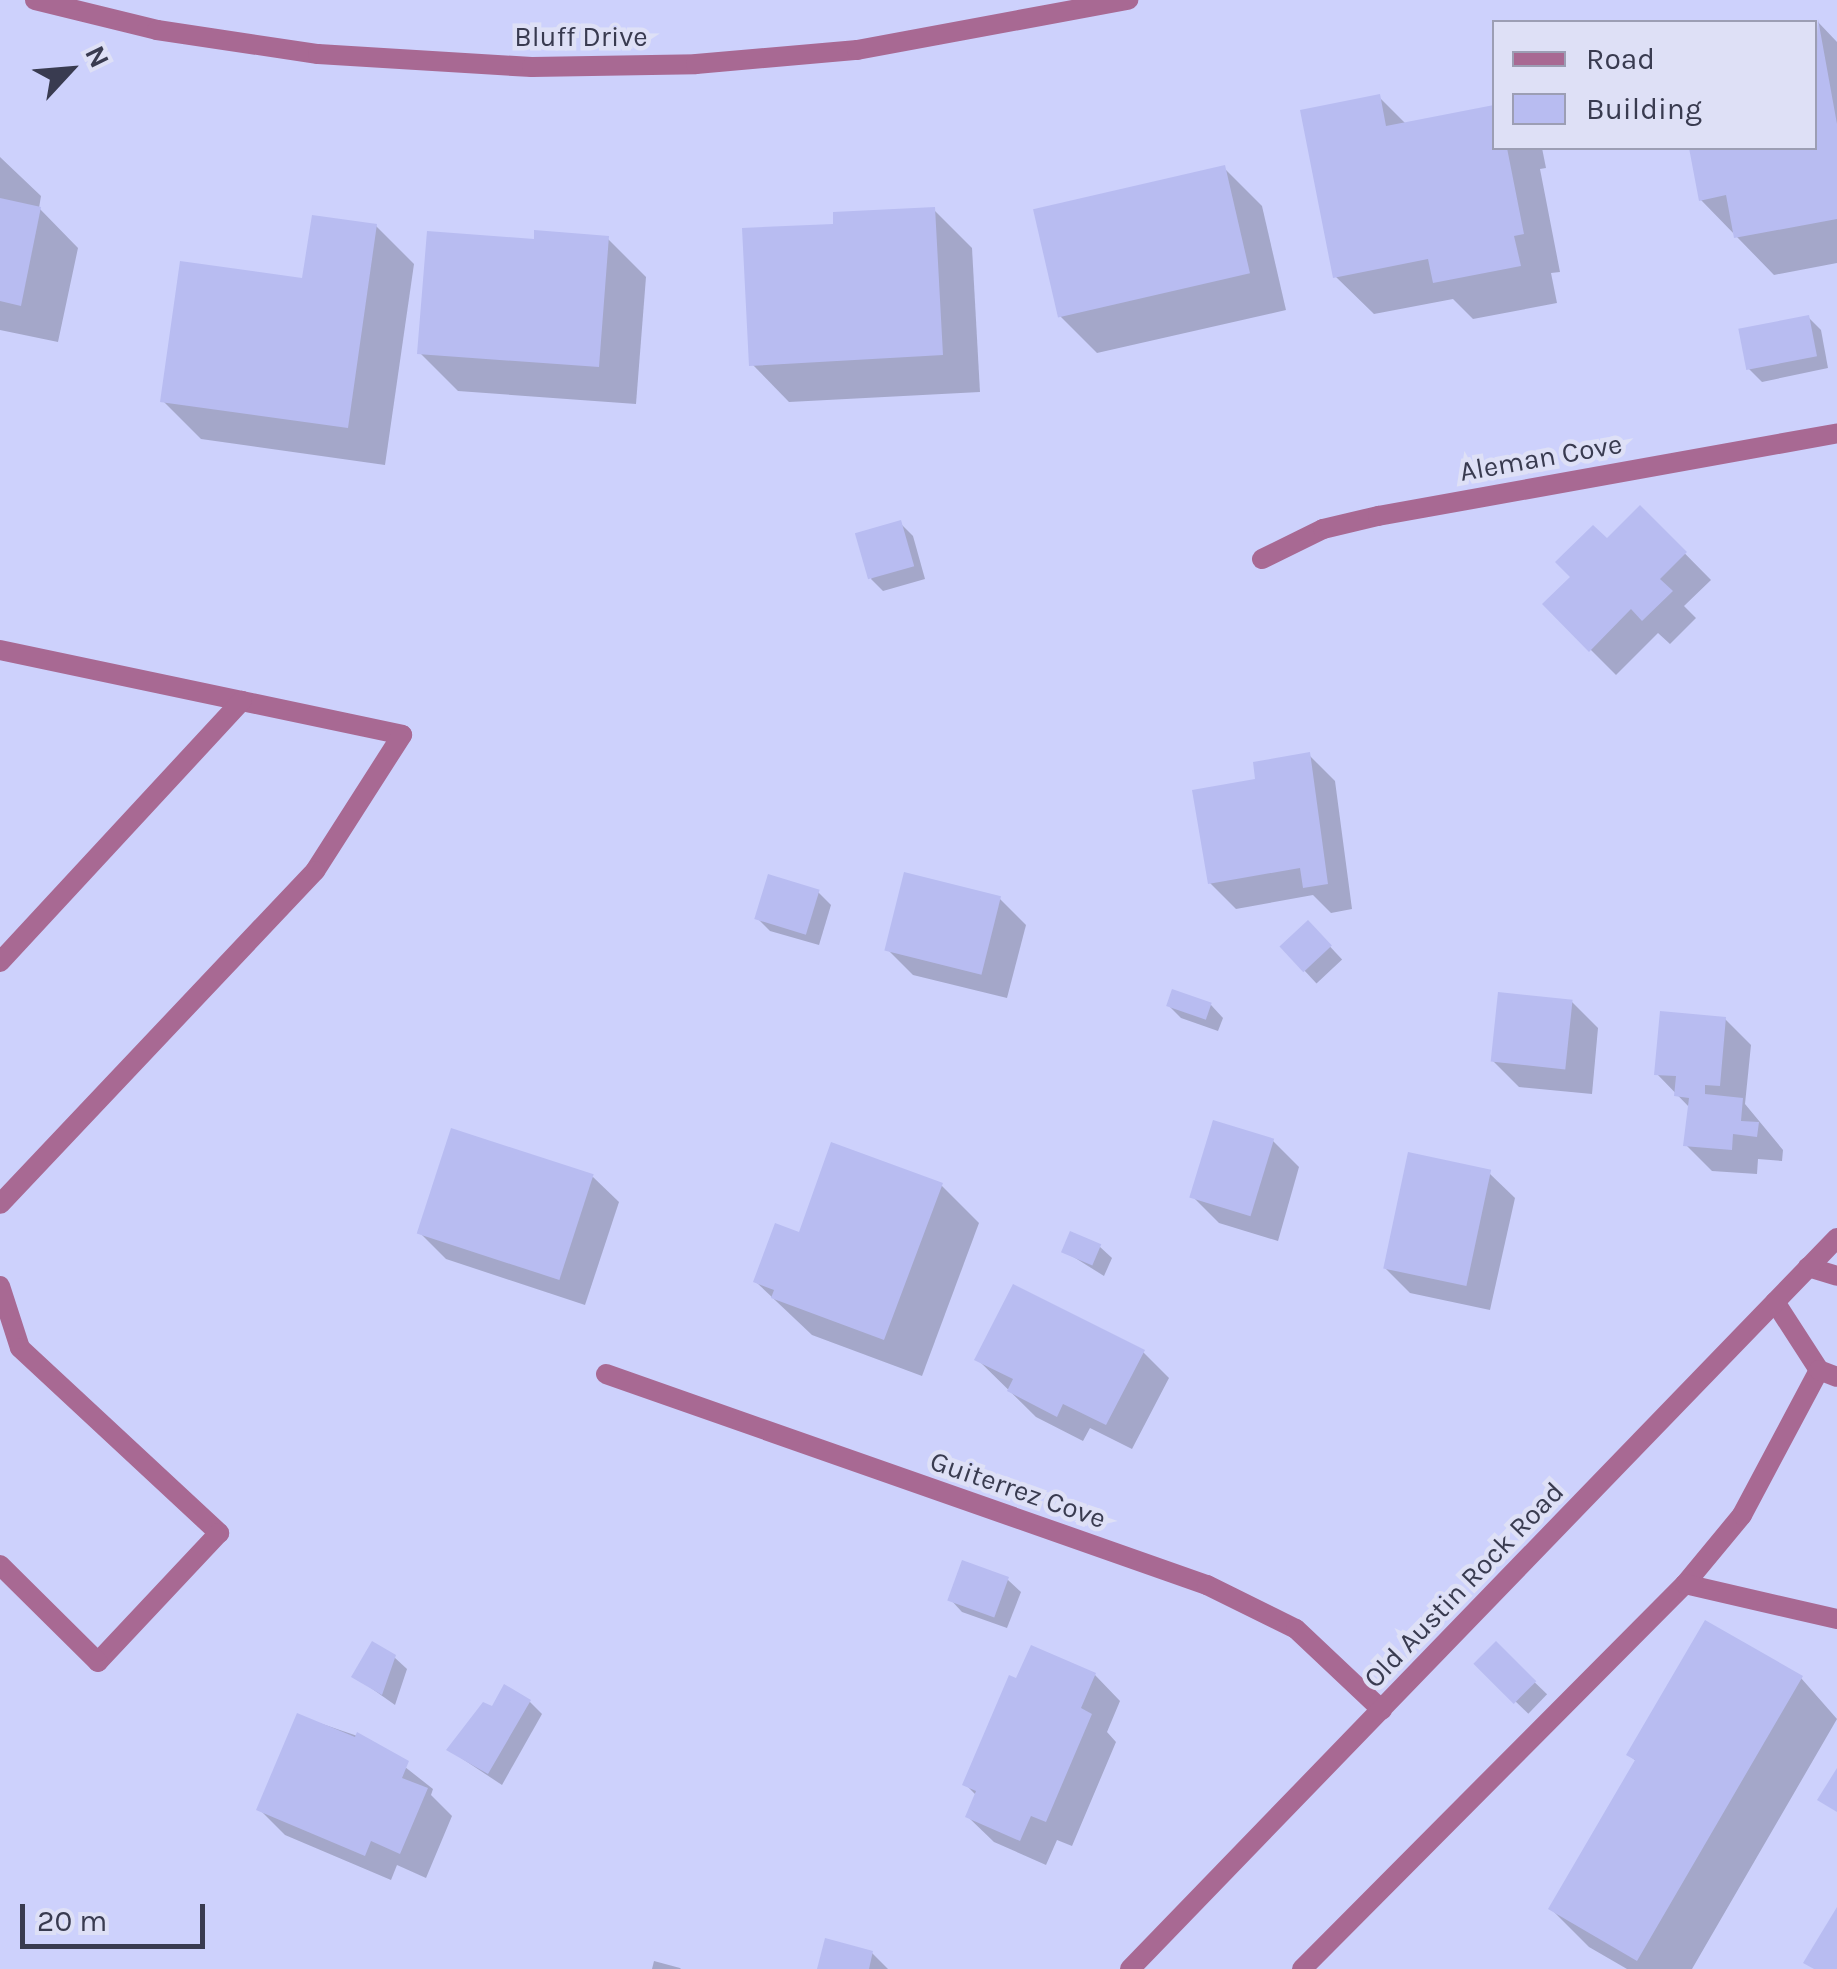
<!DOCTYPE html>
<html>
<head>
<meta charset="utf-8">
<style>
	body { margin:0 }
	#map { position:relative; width:1837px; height:1969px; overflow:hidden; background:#cdd1fc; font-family:Karla,sans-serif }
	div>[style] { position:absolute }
	.shadow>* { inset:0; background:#0003; transform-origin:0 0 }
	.building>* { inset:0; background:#b8bcf1; transform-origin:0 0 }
	.service>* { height:20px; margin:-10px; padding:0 10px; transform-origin:10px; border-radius:10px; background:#a86993 }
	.minor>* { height:20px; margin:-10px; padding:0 10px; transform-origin:10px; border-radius:10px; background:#a86993 }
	span { translate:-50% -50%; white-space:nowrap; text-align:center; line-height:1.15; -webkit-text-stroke:9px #dee0f6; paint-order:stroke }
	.street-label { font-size:28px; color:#393b50 }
	.legend { position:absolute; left:1492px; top:20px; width:325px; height:130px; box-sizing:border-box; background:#dee0f6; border:2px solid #9c9eb4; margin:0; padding:12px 18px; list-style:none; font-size:30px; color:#393b50 }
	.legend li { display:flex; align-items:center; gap:20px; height:50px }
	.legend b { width:50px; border:2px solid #9c9eb4 }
	.north { position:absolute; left:20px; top:20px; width:100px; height:100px; -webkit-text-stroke:8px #dee0f6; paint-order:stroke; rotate:64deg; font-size:28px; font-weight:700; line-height:40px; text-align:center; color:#393b50 }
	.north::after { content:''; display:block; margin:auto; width:35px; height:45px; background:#393b50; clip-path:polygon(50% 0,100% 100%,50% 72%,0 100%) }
	.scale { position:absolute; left:20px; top:1904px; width:185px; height:45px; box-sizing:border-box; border:5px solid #393b50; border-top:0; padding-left:12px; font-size:30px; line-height:35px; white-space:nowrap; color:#393b50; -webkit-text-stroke:8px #dee0f6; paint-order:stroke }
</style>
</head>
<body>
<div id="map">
	<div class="shadow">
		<div style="clip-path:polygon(1818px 22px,1837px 42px,1837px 263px,1774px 275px,1701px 200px,1691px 148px,1814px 148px)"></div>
		<div style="clip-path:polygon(1379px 97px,1407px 125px,1494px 108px,1494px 148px,1542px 148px,1546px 168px,1540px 169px,1560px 272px,1551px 273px,1557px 303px,1473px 319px,1453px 299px,1374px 314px,1336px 277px)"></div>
		<div style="clip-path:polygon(0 157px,41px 196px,39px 208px,78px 248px,58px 342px,0 330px)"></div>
		<div style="clip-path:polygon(1224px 168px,1262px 206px,1286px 310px,1097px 353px,1059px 315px)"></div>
		<div style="clip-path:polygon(934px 210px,972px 248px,980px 392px,789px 402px,752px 364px,836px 227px)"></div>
		<div style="clip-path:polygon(376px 226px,414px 264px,385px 465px,201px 439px,163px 401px)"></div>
		<div style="clip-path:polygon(608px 239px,646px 277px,636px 404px,458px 391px,420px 353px)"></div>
		<div style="clip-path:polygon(1809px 318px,1821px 330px,1828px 368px,1762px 382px,1749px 369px)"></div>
		<div style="clip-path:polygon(1640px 508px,1711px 580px,1684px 606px,1696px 618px,1670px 644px,1658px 633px,1616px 675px,1545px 604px)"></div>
		<div style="clip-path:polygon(900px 523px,913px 536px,925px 579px,883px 591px,871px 579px)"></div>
		<div style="clip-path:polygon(1309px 755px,1335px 781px,1352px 909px,1331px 913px,1313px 895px,1236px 909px,1210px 883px,1258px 781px)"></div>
		<div style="clip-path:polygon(818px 892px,831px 905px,819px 945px,770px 931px,757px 918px)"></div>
		<div style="clip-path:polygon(1000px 899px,1026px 925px,1007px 998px,913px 975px,887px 949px)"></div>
		<div style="left:1308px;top:923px;width:50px;height:35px;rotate:47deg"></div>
		<div style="clip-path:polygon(1572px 1002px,1598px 1028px,1592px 1094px,1519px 1087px,1493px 1061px)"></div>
		<div style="clip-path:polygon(1168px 1005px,1211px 1005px,1223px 1018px,1218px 1031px,1181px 1018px)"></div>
		<div style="clip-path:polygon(1725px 1019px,1751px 1045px,1745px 1104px,1783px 1150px,1782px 1161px,1758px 1159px,1757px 1174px,1712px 1171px,1686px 1145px,1690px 1108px,1657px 1074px)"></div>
		<div style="clip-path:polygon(1273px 1141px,1299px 1167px,1278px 1241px,1219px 1223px,1193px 1197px)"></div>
		<div style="clip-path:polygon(1489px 1173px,1515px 1198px,1490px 1310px,1410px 1293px,1384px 1267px)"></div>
		<div style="clip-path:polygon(593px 1177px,619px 1202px,585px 1305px,446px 1259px,420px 1233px)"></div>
		<div style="clip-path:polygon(941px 1185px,979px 1223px,922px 1376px,812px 1335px,756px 1282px,800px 1236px)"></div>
		<div style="clip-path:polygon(1099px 1246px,1112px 1258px,1104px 1276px,1064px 1251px)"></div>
		<div style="clip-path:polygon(1143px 1352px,1169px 1378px,1132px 1449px,1090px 1428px,1083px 1441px,1036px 1417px,977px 1359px)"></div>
		<div style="clip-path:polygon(1008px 1580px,1021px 1592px,1007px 1628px,962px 1612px,950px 1599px)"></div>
		<div style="left:1496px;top:1645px;width:71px;height:27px;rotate:44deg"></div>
		<div style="clip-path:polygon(394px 1657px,407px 1669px,395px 1705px,354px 1676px)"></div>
		<div style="clip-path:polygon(1095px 1675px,1120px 1701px,1107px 1732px,1116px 1742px,1072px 1846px,1057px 1840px,1046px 1865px,994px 1842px,968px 1817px,977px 1796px,965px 1784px,1017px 1682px)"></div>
		<div style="clip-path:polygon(1801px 1678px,1837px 1719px,1692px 1969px,1627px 1969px,1589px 1947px,1551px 1909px,1637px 1762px,1629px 1755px)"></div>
		<div style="clip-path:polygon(530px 1702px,542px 1714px,502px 1785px,449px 1750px,493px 1709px)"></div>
		<div style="clip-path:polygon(299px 1716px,372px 1741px,433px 1789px,431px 1795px,452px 1816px,426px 1878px,397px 1865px,391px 1880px,285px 1835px,259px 1809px)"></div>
		<div style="clip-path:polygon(872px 1953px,888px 1969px,819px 1969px)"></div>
		<div style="clip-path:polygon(654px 1961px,680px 1968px,681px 1969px,652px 1969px)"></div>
	</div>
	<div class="building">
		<div style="clip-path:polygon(1818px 19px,1837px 124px,1837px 219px,1734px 238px,1726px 195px,1699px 201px,1689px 148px,1814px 148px)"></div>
		<div style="clip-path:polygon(1380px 94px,1386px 126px,1494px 105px,1494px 148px,1507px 148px,1524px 234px,1514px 236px,1521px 266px,1433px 283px,1428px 259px,1333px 278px,1300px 110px)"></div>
		<div style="left:1225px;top:165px;width:111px;height:197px;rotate:77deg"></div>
		<div style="clip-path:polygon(0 198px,41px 207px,21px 306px,0 301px)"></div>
		<div style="clip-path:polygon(935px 207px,943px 355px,749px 366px,742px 228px,833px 224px,833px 212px)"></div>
		<div style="clip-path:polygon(312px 215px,377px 224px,348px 428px,160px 402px,180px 261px,302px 278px)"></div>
		<div style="clip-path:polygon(534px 230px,609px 236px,599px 367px,417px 354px,427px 231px,534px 239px)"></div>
		<div style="left:1809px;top:315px;width:42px;height:72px;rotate:79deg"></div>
		<div style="clip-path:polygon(1640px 505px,1687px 552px,1660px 579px,1673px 591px,1642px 621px,1631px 609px,1589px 652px,1542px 604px,1570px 577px,1555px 562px,1593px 525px,1607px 538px)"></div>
		<div style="left:901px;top:520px;width:48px;height:48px;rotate:74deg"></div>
		<div style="clip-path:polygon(1310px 752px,1328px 884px,1303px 888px,1300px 868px,1208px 884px,1192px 790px,1255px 779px,1253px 762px)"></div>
		<div style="left:904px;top:872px;width:100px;height:81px;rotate:14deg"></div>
		<div style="left:768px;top:874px;width:54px;height:47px;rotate:17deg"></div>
		<div style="left:1308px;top:920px;width:35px;height:39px;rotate:47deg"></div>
		<div style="left:1172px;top:989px;width:42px;height:18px;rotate:19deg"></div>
		<div style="left:1498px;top:992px;width:75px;height:70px;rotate:6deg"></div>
		<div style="clip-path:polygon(1660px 1011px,1726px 1017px,1720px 1086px,1705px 1085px,1705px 1094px,1743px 1098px,1741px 1121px,1759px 1122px,1757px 1137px,1733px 1134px,1732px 1150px,1683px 1146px,1689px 1098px,1674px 1096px,1676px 1076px,1654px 1075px)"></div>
		<div style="left:1213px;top:1120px;width:64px;height:81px;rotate:17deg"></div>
		<div style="left:451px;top:1128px;width:150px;height:111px;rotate:18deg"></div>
		<div style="clip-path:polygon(831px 1142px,943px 1183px,884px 1340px,771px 1298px,774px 1290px,753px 1282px,775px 1223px,799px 1232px)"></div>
		<div style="left:1408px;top:1152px;width:85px;height:119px;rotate:12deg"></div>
		<div style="left:1070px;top:1231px;width:34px;height:23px;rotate:23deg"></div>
		<div style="clip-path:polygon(1013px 1284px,1145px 1350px,1106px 1425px,1063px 1404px,1057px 1417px,1007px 1391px,1013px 1379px,974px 1360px)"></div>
		<div style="left:962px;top:1560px;width:50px;height:43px;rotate:20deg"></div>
		<div style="clip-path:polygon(1705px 1620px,1803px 1676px,1637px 1961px,1548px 1909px,1635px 1760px,1626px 1755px)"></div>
		<div style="clip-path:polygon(372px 1641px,396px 1655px,382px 1695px,351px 1677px)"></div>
		<div style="left:1496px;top:1641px;width:57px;height:32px;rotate:45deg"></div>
		<div style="clip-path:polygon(1031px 1645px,1096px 1673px,1081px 1708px,1092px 1714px,1046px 1822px,1031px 1816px,1020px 1841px,965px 1817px,976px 1791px,962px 1785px,1009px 1675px,1016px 1678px)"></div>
		<div style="clip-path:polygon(504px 1684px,531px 1700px,488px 1774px,446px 1750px,483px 1702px,492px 1706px)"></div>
		<div style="clip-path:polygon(297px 1713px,355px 1737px,357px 1732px,409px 1761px,402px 1778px,428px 1788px,400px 1854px,371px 1841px,365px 1856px,256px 1810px)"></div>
		<div style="clip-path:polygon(1837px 1768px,1837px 1812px,1817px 1800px)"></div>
		<div style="clip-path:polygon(1837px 1907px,1837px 1969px,1814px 1969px,1803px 1963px)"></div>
		<div style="clip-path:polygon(825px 1938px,873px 1951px,869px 1969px,817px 1969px)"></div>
	</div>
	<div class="service">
		<div style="left:0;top:650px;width:411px;rotate:11.9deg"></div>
		<div style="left:402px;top:735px;width:161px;rotate:122.6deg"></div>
		<div style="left:315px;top:871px;width:458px;rotate:133.4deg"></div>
		<div style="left:0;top:962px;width:356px;rotate:-47.2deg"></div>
		<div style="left:0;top:1286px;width:65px;rotate:72.1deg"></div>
		<div style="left:20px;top:1348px;width:272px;rotate:42.9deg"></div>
		<div style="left:219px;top:1533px;width:177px;rotate:133.2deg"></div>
		<div style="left:98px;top:1662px;width:138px;rotate:-135.3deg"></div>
		<div style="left:1775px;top:1302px;width:81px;rotate:57.1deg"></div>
		<div style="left:1685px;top:1584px;width:89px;rotate:-50.4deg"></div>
		<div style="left:1742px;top:1515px;width:164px;rotate:-62deg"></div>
		<div style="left:1819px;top:1370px;width:19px;rotate:21deg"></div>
		<div style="left:1302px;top:1969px;width:543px;rotate:-45.15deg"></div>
		<div style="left:1685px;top:1584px;width:156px;rotate:13deg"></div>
	</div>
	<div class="minor">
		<div style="left:35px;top:0;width:126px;rotate:13.8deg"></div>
		<div style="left:157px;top:30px;width:163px;rotate:8.5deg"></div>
		<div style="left:318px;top:54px;width:214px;rotate:3.5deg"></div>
		<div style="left:532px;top:67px;width:164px;rotate:-1deg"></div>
		<div style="left:696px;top:64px;width:162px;rotate:-5deg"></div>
		<div style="left:857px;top:50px;width:276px;rotate:-10.5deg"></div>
		<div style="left:1262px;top:559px;width:68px;rotate:-26.2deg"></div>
		<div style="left:1323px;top:529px;width:57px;rotate:-13.3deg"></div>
		<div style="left:1378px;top:516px;width:466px;rotate:-10.2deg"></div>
		<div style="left:1808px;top:1267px;width:30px;rotate:17deg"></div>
		<div style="left:606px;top:1374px;width:637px;rotate:19.35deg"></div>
		<div style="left:1207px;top:1585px;width:99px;rotate:26.3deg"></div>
		<div style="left:1296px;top:1629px;width:118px;rotate:43.3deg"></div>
		<div style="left:1130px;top:1969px;width:1017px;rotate:-45.96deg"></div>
	</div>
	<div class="street-label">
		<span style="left:581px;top:37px">Bluff Drive</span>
		<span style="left:1541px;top:458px;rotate:-10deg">Aleman Cove</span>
		<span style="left:1018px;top:1490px;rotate:19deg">Guiterrez Cove</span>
		<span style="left:1464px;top:1585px;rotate:-46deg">Old Austin Rock Road</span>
	</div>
	<ul class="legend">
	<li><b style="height:12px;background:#a86993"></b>Road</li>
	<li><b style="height:28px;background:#b8bcf1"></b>Building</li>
	</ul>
	<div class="north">N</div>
	<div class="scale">20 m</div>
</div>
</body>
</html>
